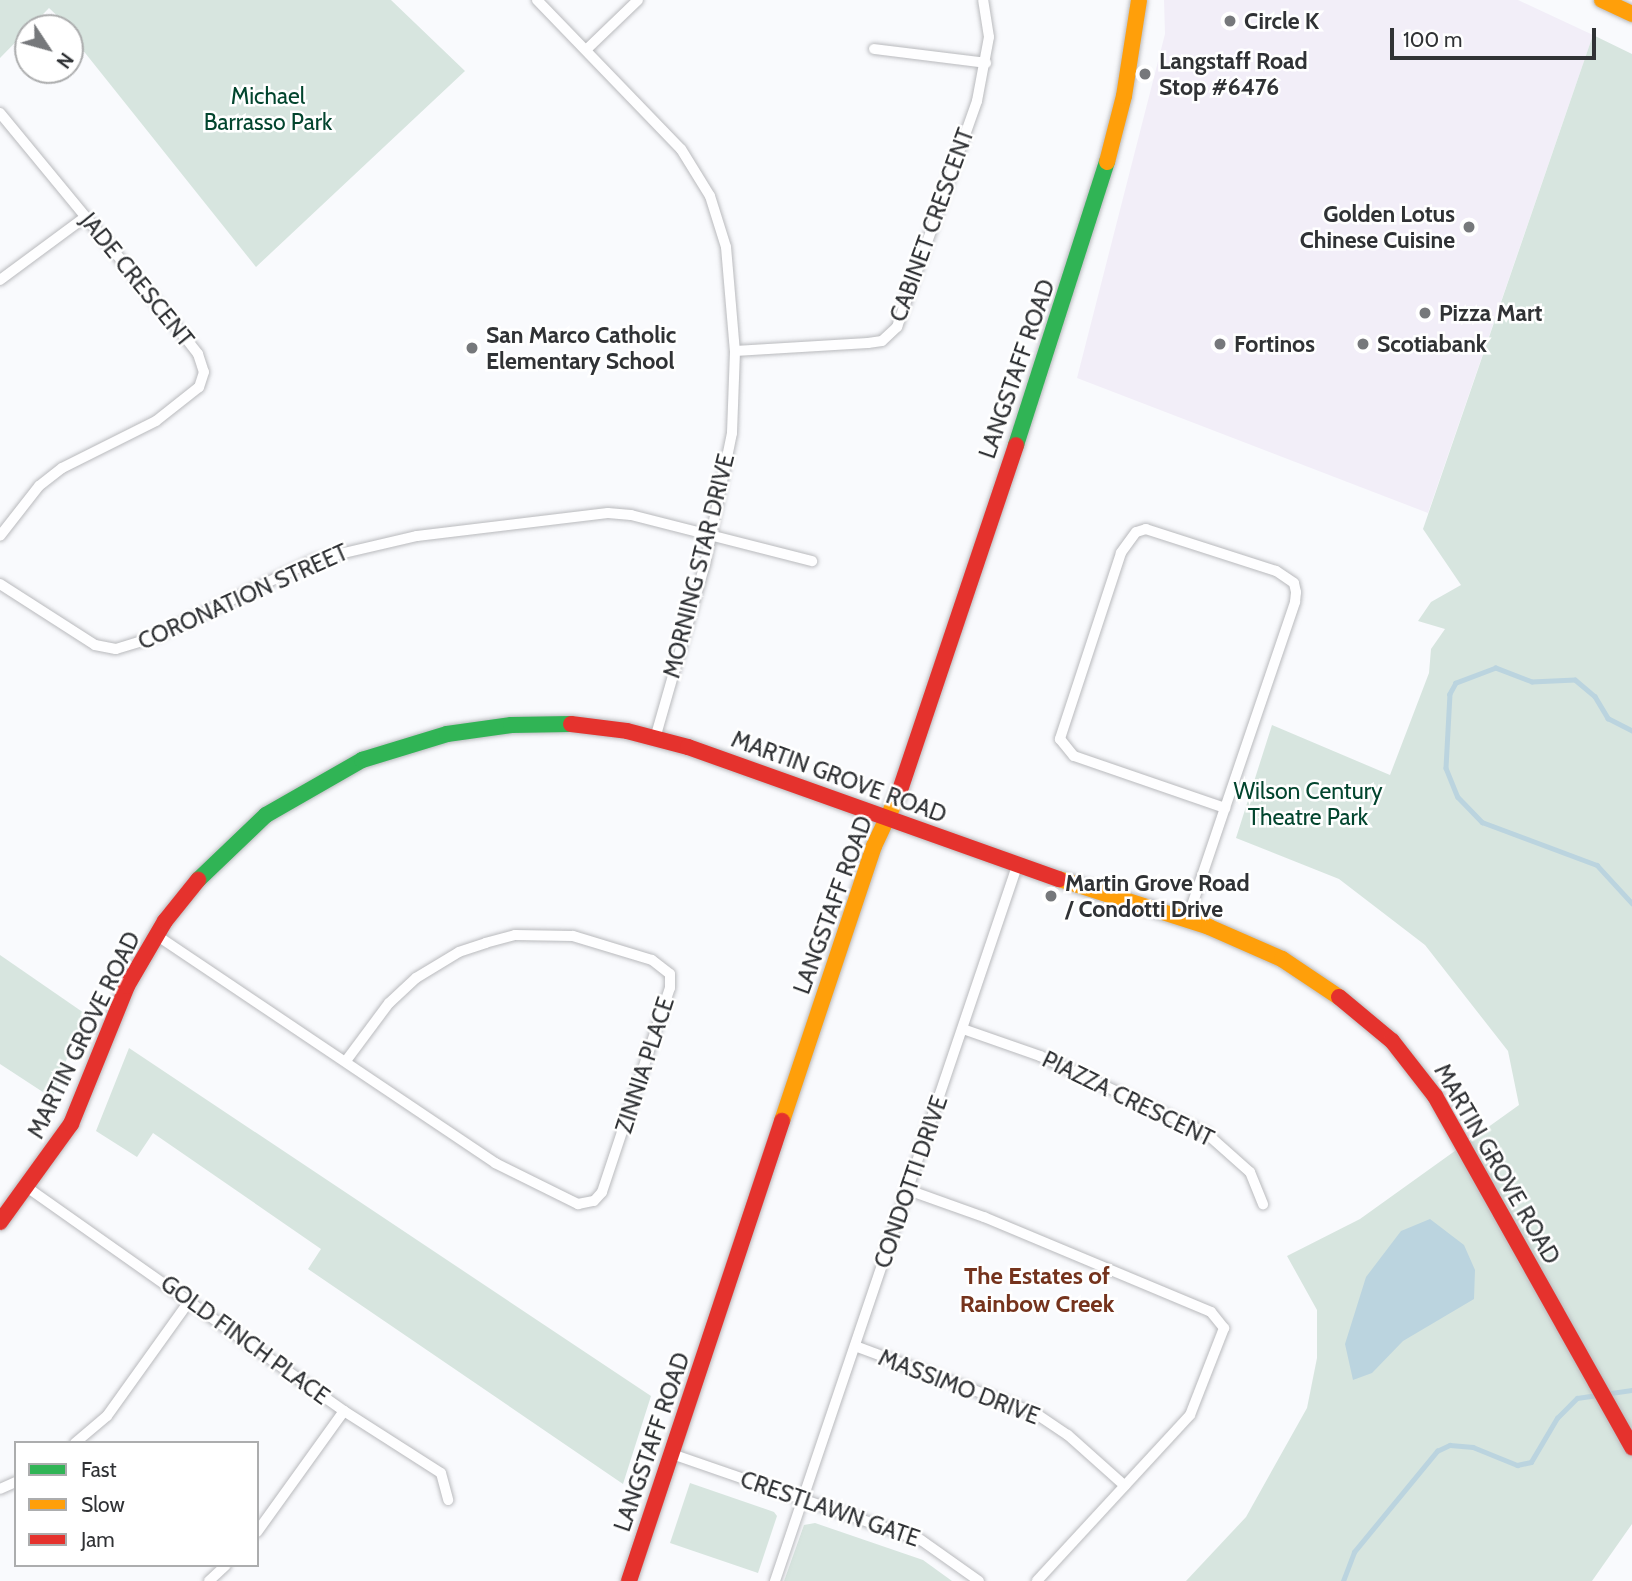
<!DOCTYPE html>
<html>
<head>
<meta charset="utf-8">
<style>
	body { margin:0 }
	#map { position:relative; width:1632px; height:1581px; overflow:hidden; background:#f9fafd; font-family:Cabin,sans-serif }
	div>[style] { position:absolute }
	.commercial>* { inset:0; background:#f2eef8 }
	.green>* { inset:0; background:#d7e5df }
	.water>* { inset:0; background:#bbd4df }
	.stream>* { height:4.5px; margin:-2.25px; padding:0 2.25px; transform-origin:2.25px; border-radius:2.25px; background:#bbd4df }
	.roads { filter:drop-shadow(0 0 2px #b9babd) drop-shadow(0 0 2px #b9babd) }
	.street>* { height:10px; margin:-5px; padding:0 5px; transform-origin:5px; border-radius:5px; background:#fefeff }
	.fast>* { height:16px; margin:-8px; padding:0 8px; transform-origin:8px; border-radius:8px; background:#30b455 }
	.slow>* { height:16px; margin:-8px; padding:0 8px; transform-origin:8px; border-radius:8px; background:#ff9f0a }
	.jam>* { height:16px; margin:-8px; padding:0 8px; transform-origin:8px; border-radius:8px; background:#e5322d }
	.dots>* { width:19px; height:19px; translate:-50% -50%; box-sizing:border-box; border:4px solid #fff; border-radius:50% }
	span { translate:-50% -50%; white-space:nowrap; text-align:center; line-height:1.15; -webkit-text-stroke:5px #fff; paint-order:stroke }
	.poi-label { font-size:23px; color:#303235; font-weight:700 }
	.left { translate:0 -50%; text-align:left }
	.right { translate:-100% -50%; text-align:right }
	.park-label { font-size:23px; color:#02452e }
	.street-label { font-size:23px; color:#303235 }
	.neighbourhood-label { font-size:24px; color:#75331d; font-weight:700 }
	.legend { position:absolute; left:14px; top:1441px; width:245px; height:126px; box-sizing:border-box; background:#fff; border:2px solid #acadae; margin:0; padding:9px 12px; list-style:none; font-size:21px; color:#303235 }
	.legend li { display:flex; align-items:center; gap:14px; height:35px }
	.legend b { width:35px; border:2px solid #acadae }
	.north { position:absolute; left:14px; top:14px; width:70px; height:70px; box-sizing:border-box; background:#fff; border:2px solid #acadae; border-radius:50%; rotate:126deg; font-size:19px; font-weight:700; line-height:28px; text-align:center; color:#303235 }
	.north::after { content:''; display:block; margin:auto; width:24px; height:32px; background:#76787b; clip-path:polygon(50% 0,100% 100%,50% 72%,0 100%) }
	.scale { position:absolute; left:1390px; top:28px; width:206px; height:32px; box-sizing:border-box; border:4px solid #303235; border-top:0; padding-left:9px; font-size:21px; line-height:24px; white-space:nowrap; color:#303235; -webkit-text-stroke:5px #fff; paint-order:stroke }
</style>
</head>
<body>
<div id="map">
	<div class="commercial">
		<div style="clip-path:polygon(1164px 0,1518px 0,1593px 35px,1428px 513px,1077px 378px,1165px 34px)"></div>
	</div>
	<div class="green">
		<div style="clip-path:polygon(0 0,391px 0,465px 71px,256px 267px,70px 34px,70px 28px,49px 8px,0 58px)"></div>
		<div style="clip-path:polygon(1593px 35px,1632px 54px,1632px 1524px,1592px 1581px,1186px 1581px,1246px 1517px,1307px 1408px,1317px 1358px,1317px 1310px,1287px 1256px,1360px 1219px,1519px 1105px,1508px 1051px,1425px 945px,1339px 879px,1236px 838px,1272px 725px,1390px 775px,1429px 673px,1431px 649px,1445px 629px,1418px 621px,1431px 602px,1461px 585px,1423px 529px)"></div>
		<div style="clip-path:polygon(0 955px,84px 1013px,52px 1098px,0 1064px)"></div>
		<div style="clip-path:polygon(129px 1048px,651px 1396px,623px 1484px,308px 1269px,321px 1249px,153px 1133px,137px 1157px,96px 1131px)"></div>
		<div style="clip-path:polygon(690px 1483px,774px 1512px,777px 1516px,758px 1573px,670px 1543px)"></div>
		<div style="clip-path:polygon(815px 1523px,923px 1560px,952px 1581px,784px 1581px,804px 1525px)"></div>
	</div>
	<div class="water">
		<div style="clip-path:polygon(1430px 1219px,1464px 1245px,1475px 1270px,1474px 1299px,1403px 1341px,1372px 1373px,1353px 1380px,1345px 1344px,1366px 1277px,1401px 1231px)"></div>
	</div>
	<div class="stream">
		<div style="left:1632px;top:731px;width:27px;rotate:-153deg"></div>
		<div style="left:1608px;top:719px;width:26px;rotate:-121deg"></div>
		<div style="left:1595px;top:697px;width:26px;rotate:-140deg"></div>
		<div style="left:1575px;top:680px;width:43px;rotate:177.3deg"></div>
		<div style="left:1532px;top:682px;width:39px;rotate:-159deg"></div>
		<div style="left:1496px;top:668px;width:43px;rotate:159.4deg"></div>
		<div style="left:1456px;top:683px;width:13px;rotate:119deg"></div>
		<div style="left:1450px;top:694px;width:74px;rotate:93.1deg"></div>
		<div style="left:1446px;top:768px;width:31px;rotate:68deg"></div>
		<div style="left:1458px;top:797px;width:35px;rotate:46deg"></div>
		<div style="left:1482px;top:822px;width:123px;rotate:20.5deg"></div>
		<div style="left:1597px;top:865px;width:52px;rotate:47.4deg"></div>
		<div style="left:1343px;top:1581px;width:31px;rotate:-69deg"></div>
		<div style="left:1354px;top:1552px;width:131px;rotate:-50.6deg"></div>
		<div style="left:1437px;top:1451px;width:14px;rotate:-25deg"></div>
		<div style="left:1450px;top:1445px;width:23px;rotate:5deg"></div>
		<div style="left:1473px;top:1447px;width:48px;rotate:22.2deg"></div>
		<div style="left:1517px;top:1465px;width:14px;rotate:-12deg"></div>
		<div style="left:1531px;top:1462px;width:51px;rotate:-59.4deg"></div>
		<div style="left:1557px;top:1418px;width:28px;rotate:-45deg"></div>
		<div style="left:1577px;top:1398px;width:56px;rotate:-8.3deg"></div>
	</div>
	<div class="roads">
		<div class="street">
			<div style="left:537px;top:0;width:207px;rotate:46deg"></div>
			<div style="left:681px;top:149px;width:55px;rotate:58.3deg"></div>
			<div style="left:710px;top:196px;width:53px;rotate:72.6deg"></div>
			<div style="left:726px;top:247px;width:104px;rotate:85.1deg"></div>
			<div style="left:735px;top:351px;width:82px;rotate:92.1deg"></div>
			<div style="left:732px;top:433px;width:134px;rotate:101.6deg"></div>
			<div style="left:705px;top:564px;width:181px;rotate:106deg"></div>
			<div style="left:874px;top:49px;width:113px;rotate:7.1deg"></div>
			<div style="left:586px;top:50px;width:72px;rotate:-43.9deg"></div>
			<div style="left:0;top:113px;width:289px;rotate:50.5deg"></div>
			<div style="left:184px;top:336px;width:23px;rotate:52deg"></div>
			<div style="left:198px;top:354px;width:19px;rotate:72deg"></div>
			<div style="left:204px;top:372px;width:16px;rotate:108deg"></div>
			<div style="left:199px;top:387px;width:55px;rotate:141.7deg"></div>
			<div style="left:156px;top:421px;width:105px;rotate:153.4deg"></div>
			<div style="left:62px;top:468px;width:29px;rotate:142deg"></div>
			<div style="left:39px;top:486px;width:63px;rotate:128deg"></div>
			<div style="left:0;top:280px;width:106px;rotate:-36.5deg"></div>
			<div style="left:735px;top:351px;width:133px;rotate:-3.4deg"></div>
			<div style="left:868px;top:343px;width:14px;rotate:-8deg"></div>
			<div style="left:882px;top:341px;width:21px;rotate:-43deg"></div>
			<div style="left:897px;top:327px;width:240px;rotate:-70.5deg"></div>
			<div style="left:977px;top:101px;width:65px;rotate:-79.4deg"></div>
			<div style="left:989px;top:37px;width:37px;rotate:-99deg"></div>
			<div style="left:0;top:584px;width:113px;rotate:32.7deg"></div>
			<div style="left:95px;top:645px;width:21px;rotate:11deg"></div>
			<div style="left:116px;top:649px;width:38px;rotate:-17deg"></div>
			<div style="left:152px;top:638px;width:180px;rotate:-25.7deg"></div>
			<div style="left:314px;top:560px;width:106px;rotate:-13.1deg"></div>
			<div style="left:417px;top:536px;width:192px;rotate:-6.9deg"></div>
			<div style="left:608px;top:513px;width:23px;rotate:5deg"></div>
			<div style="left:631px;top:515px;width:187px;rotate:14.3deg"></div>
			<div style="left:1187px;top:920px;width:118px;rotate:-71.3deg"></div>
			<div style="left:1225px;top:808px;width:218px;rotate:-71.2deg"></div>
			<div style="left:1295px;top:602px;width:10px;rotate:-84deg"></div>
			<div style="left:1296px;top:592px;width:9px;rotate:-103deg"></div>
			<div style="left:1294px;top:583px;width:22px;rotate:-146deg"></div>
			<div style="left:1276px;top:571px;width:137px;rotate:-162.1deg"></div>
			<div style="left:1146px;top:529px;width:10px;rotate:163deg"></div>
			<div style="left:1136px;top:532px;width:26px;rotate:126deg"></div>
			<div style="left:1121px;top:553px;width:196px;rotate:108.2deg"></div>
			<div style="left:1060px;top:739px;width:22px;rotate:51deg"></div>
			<div style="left:1074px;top:756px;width:160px;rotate:19deg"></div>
			<div style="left:156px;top:935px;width:409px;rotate:33.9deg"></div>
			<div style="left:495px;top:1163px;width:93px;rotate:26.3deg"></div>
			<div style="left:578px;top:1204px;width:16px;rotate:-11deg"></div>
			<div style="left:594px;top:1201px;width:12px;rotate:-48deg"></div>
			<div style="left:602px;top:1192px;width:215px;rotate:-71.6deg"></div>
			<div style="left:670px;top:988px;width:14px;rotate:-90deg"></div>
			<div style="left:670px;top:974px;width:23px;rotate:-142deg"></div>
			<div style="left:652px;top:960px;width:83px;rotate:-163.1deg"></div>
			<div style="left:573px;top:936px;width:58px;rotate:-179deg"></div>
			<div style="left:515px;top:935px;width:30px;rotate:165deg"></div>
			<div style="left:486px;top:943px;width:28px;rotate:162deg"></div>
			<div style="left:459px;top:952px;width:50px;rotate:148.8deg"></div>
			<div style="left:416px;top:978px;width:37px;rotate:137deg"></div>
			<div style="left:389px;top:1003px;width:72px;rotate:126.6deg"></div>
			<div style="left:963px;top:1029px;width:82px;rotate:19.3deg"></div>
			<div style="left:1040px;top:1056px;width:183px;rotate:24.9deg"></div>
			<div style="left:1206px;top:1133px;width:59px;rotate:41.6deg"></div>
			<div style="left:1250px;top:1172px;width:35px;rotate:68deg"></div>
			<div style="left:28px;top:1188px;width:387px;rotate:35.2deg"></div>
			<div style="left:344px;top:1411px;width:115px;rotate:32.6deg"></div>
			<div style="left:441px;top:1473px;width:28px;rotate:75deg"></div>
			<div style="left:908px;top:1190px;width:81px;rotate:19.6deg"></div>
			<div style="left:984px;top:1217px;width:246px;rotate:22.7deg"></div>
			<div style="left:1211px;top:1312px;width:21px;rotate:51deg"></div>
			<div style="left:1224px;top:1328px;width:93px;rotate:111.3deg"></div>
			<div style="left:1190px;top:1415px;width:226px;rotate:132.7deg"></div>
			<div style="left:855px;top:1346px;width:192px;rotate:20.4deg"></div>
			<div style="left:1035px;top:1413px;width:40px;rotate:34deg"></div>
			<div style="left:1068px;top:1435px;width:76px;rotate:41.8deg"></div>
			<div style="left:75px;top:1443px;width:42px;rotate:-40.2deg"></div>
			<div style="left:107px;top:1416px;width:143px;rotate:-54.4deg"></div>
			<div style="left:672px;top:1454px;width:263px;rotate:19.1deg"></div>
			<div style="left:921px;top:1540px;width:71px;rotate:35.3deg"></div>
			<div style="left:0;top:1489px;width:17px;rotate:-24deg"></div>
			<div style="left:257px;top:1532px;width:149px;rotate:-54.3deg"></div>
			<div style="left:209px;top:1581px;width:23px;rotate:-43deg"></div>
			<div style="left:775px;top:1581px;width:755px;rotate:-71.3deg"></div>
		</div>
		<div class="fast">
			<div style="left:1016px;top:445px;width:297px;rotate:-72.2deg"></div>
			<div style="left:198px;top:880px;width:94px;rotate:-43.7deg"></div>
			<div style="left:266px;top:815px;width:111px;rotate:-29.8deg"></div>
			<div style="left:362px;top:760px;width:89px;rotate:-17deg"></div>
			<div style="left:447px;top:734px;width:65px;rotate:-8deg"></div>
			<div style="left:511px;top:725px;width:60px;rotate:-1deg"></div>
		</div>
		<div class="slow">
			<div style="left:1602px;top:0;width:33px;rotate:25deg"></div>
			<div style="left:1107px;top:162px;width:68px;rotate:-75.6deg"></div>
			<div style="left:1124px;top:96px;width:97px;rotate:-81.1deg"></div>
			<div style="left:1059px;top:879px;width:157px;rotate:17.7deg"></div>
			<div style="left:1209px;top:927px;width:80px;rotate:23.7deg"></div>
			<div style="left:1282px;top:959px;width:69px;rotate:33.7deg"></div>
			<div style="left:782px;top:1121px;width:290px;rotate:-71.5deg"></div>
			<div style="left:874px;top:846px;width:59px;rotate:-64.7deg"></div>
		</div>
		<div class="jam">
			<div style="left:571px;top:724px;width:56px;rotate:7.1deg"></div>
			<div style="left:627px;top:731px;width:63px;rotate:14.7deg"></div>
			<div style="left:688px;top:747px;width:394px;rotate:19.6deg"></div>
			<div style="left:899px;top:793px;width:367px;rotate:-71.4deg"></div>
			<div style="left:1339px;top:997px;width:69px;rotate:39.7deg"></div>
			<div style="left:1392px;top:1041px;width:70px;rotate:52deg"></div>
			<div style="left:1435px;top:1096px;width:403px;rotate:60.7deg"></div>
			<div style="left:0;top:1222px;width:121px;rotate:-54.1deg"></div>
			<div style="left:71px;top:1124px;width:149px;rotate:-67.9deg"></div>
			<div style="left:127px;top:986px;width:75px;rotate:-59.7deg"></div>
			<div style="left:165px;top:921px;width:53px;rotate:-51.2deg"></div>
			<div style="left:629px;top:1581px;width:485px;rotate:-71.6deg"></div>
		</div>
	</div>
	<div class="dots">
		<div style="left:1230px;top:21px;background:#76787b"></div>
		<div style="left:1145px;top:74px;background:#76787b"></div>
		<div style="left:1469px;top:227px;background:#76787b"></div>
		<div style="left:1425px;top:313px;background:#76787b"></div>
		<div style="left:1220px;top:344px;background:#76787b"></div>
		<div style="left:1363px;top:344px;background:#76787b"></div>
		<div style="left:472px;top:348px;background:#76787b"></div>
		<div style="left:1051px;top:896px;background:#76787b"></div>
	</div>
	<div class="poi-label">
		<span class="left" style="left:1244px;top:21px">Circle K</span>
		<span class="left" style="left:1159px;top:74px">Langstaff Road<br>Stop #6476</span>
		<span class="right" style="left:1455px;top:227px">Golden Lotus<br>Chinese Cuisine</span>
		<span class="left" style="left:1439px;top:313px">Pizza Mart</span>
		<span class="left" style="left:486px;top:348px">San Marco Catholic<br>Elementary School</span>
		<span class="left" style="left:1234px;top:344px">Fortinos</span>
		<span class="left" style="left:1377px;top:344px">Scotiabank</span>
		<span class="left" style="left:1065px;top:896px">Martin Grove Road<br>/ Condotti Drive</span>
	</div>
	<div class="park-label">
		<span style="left:268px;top:109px">Michael<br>Barrasso Park</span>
		<span style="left:1308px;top:804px">Wilson Century<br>Theatre Park</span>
	</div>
	<div class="street-label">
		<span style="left:932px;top:225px;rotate:-70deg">CABINET CRESCENT</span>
		<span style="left:137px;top:280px;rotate:51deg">JADE CRESCENT</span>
		<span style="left:1017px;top:369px;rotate:-71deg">LANGSTAFF ROAD</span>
		<span style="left:699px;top:566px;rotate:-76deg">MORNING STAR DRIVE</span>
		<span style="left:243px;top:597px;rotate:-24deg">CORONATION STREET</span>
		<span style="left:839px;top:777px;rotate:20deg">MARTIN GROVE ROAD</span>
		<span style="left:833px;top:905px;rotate:-70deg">LANGSTAFF ROAD</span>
		<span style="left:84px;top:1035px;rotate:-64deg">MARTIN GROVE ROAD</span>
		<span style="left:645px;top:1065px;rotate:-72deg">ZINNIA PLACE</span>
		<span style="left:1128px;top:1099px;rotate:26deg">PIAZZA CRESCENT</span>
		<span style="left:1497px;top:1164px;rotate:60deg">MARTIN GROVE ROAD</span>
		<span style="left:911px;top:1182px;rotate:-71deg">CONDOTTI DRIVE</span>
		<span style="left:245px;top:1340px;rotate:36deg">GOLD FINCH PLACE</span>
		<span style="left:959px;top:1387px;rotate:21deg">MASSIMO DRIVE</span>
		<span style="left:652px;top:1442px;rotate:-71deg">LANGSTAFF ROAD</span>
		<span style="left:830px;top:1509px;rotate:19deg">CRESTLAWN GATE</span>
	</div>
	<div class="neighbourhood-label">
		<span style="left:1037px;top:1290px">The Estates of<br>Rainbow Creek</span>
	</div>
	<ul class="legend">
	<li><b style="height:9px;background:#30b455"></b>Fast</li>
	<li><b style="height:9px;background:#ff9f0a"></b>Slow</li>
	<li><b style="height:9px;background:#e5322d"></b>Jam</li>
	</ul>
	<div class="north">N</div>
	<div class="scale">100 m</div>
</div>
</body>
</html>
